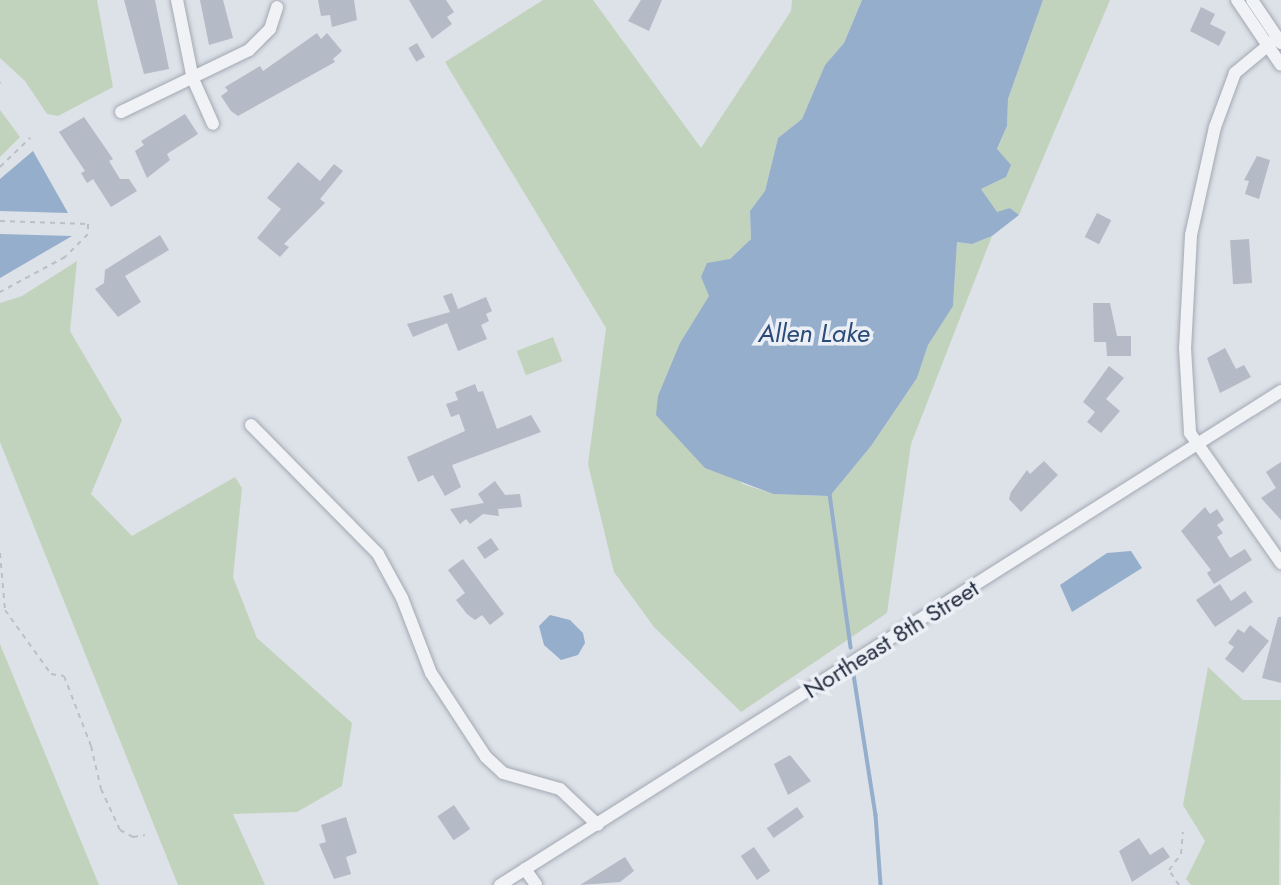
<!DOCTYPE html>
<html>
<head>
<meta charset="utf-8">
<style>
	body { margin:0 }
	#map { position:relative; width:1281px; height:885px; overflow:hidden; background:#dde1e8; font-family:Jost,sans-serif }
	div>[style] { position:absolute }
	.green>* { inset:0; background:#c2d3bd; transform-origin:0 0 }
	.water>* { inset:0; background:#94aecc }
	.stream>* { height:3.5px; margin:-1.75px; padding:0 1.75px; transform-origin:1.75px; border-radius:1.75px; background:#94aecc }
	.building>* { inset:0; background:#b4bac6; transform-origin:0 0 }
	.path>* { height:2px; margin-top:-1px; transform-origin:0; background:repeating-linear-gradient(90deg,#bbbfc7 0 5px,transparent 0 10px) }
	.roads { filter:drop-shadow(0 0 2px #a2a8b2) drop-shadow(0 0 2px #a2a8b2) }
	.minor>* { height:12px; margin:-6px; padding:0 6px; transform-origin:6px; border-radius:6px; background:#f0f2f6 }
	span { translate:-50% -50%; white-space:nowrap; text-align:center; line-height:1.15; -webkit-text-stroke:7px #ecf0f6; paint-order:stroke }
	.street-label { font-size:24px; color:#252e40 }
	.water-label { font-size:26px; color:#2b4c78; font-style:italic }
</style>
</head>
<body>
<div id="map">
	<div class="green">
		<div style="clip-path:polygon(0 0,97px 0,113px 87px,58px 116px,47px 114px,25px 81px,0 58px)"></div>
		<div style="clip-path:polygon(543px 0,593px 0,701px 148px,791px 11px,792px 0,862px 0,844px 43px,825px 65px,802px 119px,778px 138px,765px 191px,750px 211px,751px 239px,730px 259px,701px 277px,710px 296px,680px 343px,657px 415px,743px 484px,773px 494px,830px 496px,871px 446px,917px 378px,928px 345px,953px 305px,957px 242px,972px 244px,992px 236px,911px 444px,887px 613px,741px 712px,654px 627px,614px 572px,588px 464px,606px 328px,445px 62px)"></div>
		<div style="clip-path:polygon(1043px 0,1110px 0,1019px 215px,1010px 208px,997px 213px,981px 189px,1006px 177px,997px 150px,1007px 126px,1008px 99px)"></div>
		<div style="clip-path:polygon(0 110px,20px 137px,0 157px)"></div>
		<div style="clip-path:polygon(77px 261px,70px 331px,122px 420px,91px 494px,132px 536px,235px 477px,242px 488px,233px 577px,257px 638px,352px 723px,342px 786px,297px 812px,233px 814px,265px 885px,178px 885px,0 442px,0 303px,22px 296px)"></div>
		<div style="left:553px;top:337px;width:26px;height:39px;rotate:69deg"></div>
		<div style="clip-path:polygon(0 644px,99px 885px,0 885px)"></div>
		<div style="clip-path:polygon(1208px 667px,1243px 700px,1281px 700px,1279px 885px,1191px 885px,1186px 879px,1205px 841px,1183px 805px)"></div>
	</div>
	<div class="water">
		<div style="clip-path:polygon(862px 0,1043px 0,1008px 99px,1007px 126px,997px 149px,1011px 165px,1006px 177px,981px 189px,997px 212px,1010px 208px,1019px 215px,992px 236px,972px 244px,957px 242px,953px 306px,928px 345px,917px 378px,871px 446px,830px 496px,773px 494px,705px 468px,656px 415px,658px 396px,680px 343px,709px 296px,701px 277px,707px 263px,730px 259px,751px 239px,750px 211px,765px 191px,778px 138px,802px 119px,825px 65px,844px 43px)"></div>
		<div style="clip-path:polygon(33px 151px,68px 213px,0 211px,0 179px)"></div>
		<div style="clip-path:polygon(0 234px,72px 236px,0 278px)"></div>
		<div style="clip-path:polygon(1131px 551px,1142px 568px,1072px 612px,1060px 585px,1107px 553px)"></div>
		<div style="clip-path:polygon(550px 615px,570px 620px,583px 633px,585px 643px,578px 655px,561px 660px,544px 645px,539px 626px)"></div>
	</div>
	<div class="stream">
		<div style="left:830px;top:494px;width:155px;rotate:82.2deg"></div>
		<div style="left:854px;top:675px;width:142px;rotate:81.1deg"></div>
		<div style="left:876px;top:815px;width:70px;rotate:85.9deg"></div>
	</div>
	<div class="building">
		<div style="clip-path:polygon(124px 0,155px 0,169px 69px,144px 74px)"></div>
		<div style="clip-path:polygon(200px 0,223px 0,233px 38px,209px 45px)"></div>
		<div style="clip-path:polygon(318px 0,354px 0,357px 20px,332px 27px,330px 15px,321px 16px)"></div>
		<div style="clip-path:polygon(409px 0,446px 0,454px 12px,447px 17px,452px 24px,432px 39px)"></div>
		<div style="clip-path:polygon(641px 0,662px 0,649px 31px,628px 21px)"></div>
		<div style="clip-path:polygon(1201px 7px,1215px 14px,1210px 24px,1226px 32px,1219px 46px,1190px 31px)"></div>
		<div style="clip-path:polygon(317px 33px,321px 39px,327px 33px,342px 51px,333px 59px,335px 62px,238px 116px,231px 111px,221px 96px,228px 91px,225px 87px,260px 66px,263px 71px)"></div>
		<div style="left:417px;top:43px;width:16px;height:10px;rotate:60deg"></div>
		<div style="clip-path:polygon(185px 114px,198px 134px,167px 154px,170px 160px,147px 178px,135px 151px,144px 145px,141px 141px)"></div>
		<div style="clip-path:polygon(84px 117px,113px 159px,109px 161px,120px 179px,129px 179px,137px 191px,111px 207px,93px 179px,87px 183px,81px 173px,85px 171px,59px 132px)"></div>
		<div style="clip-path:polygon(1257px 156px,1270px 160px,1259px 199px,1245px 194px,1249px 181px,1244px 180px)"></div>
		<div style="clip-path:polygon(298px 162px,320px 181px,334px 164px,343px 171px,320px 199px,325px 203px,284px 244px,289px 247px,280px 257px,257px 238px,281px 209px,267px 198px)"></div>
		<div style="left:1097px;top:213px;width:16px;height:27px;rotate:27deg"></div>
		<div style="clip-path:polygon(160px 235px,169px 250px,125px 276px,141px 302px,118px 317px,95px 289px,104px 283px,105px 270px)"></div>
		<div style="left:1249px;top:239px;width:44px;height:19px;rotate:86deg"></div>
		<div style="clip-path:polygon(452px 293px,458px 309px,486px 297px,492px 311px,486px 314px,489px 321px,481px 325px,487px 339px,458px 351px,447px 323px,413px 337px,407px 324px,450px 312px,443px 296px)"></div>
		<div style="clip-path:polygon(1093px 303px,1110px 303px,1117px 336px,1131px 336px,1131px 356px,1107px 356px,1106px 342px,1094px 342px)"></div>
		<div style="clip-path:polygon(1225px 348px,1236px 369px,1244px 365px,1251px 377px,1220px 393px,1207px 358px)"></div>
		<div style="clip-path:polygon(1109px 366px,1124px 378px,1106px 399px,1120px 411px,1101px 433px,1087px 422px,1095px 412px,1083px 402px)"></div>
		<div style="clip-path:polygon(475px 384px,478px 392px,483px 391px,497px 429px,531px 415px,541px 432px,452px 465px,461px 487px,445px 496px,433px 475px,418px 482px,407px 457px,465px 431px,459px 414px,451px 417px,446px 404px,458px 400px,455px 392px)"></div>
		<div style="clip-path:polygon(1044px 461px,1058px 475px,1021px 512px,1009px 499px,1011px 492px,1027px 470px,1030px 474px)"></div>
		<div style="clip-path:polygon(1281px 462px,1281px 520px,1261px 498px,1276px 488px,1266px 472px)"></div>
		<div style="clip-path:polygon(495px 481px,505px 495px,520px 494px,522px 507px,498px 509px,499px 516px,483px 514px,470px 524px,466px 519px,460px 524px,450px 509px,484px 503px,478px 494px)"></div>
		<div style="clip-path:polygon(1205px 507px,1210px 514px,1217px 509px,1224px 520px,1217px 525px,1223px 533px,1217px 537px,1230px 558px,1245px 549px,1252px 560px,1214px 584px,1207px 573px,1211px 570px,1181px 531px)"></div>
		<div style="left:491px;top:538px;width:14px;height:17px;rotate:56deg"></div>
		<div style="clip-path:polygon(463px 559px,504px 614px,490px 625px,482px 615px,475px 620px,467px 614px,456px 600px,465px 593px,448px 570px)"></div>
		<div style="clip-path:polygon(1220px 584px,1231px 601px,1245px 591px,1253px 602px,1215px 627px,1196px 600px)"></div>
		<div style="clip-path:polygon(1278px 617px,1281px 617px,1281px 683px,1262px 678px)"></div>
		<div style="clip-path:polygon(1250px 625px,1269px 641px,1243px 673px,1225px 659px,1234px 647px,1228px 643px,1238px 629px,1244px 633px)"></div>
		<div style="clip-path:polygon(790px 755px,811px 781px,788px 795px,774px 764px)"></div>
		<div style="left:454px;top:805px;width:29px;height:20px;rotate:56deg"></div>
		<div style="left:797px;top:807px;width:12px;height:37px;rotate:55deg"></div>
		<div style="clip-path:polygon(346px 817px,357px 853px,346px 857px,351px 874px,334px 879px,319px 844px,326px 842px,321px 825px)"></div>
		<div style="clip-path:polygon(1139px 838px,1150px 855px,1163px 847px,1170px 857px,1132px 882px,1119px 851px)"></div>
		<div style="left:754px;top:847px;width:29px;height:16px;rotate:56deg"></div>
		<div style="clip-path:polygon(625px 857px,634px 871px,620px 882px,580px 885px)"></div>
	</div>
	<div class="path">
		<div style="left:0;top:83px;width:1px;rotate:-45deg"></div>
		<div style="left:0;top:167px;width:42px;rotate:-44deg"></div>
		<div style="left:0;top:221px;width:88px;rotate:2deg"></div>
		<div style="left:88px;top:224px;width:10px;rotate:90deg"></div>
		<div style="left:88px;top:234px;width:33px;rotate:135deg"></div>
		<div style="left:65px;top:257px;width:74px;rotate:151.7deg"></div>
		<div style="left:0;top:553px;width:57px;rotate:85deg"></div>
		<div style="left:5px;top:610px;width:79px;rotate:54.3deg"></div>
		<div style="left:51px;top:674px;width:13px;rotate:9deg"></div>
		<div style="left:64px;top:676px;width:75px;rotate:68.9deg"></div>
		<div style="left:91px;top:746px;width:44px;rotate:76.9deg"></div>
		<div style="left:101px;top:789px;width:45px;rotate:65.1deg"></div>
		<div style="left:120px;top:830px;width:15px;rotate:28deg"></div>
		<div style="left:133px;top:837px;width:12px;rotate:-9deg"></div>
		<div style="left:1179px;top:885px;width:18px;rotate:-124deg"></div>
		<div style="left:1169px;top:870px;width:20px;rotate:-53deg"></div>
		<div style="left:1181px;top:854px;width:22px;rotate:-85deg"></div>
	</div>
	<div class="roads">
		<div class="minor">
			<div style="left:177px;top:0;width:81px;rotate:78.6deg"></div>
			<div style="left:193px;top:79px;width:49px;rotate:66deg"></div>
			<div style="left:1237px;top:0;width:78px;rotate:55.9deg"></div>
			<div style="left:1252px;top:0;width:52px;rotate:56deg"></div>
			<div style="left:1277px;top:38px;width:55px;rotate:140.2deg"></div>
			<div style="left:1235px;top:73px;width:58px;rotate:110.3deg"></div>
			<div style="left:1215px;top:127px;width:111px;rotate:102.5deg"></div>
			<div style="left:1191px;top:235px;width:113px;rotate:93deg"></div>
			<div style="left:1185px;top:348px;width:85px;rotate:86.6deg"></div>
			<div style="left:1190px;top:433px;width:159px;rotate:55deg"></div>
			<div style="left:121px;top:112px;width:142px;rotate:-25.8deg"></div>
			<div style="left:249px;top:50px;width:30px;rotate:-45deg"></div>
			<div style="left:270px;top:29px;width:23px;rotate:-72deg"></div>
			<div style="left:251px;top:425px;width:181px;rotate:45.4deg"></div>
			<div style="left:378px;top:554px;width:50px;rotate:61.4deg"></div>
			<div style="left:402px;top:598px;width:80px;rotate:68.9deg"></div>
			<div style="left:431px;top:673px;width:100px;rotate:56.8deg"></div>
			<div style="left:486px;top:757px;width:23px;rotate:43deg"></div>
			<div style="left:503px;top:773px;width:59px;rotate:15.7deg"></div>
			<div style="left:560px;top:789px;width:52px;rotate:43.5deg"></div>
			<div style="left:525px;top:869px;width:19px;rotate:55deg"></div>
			<div style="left:500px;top:885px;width:924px;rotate:-32.31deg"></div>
		</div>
	</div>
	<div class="street-label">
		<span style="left:891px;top:639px;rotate:-32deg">Northeast 8th Street</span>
	</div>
	<div class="water-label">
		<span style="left:814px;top:334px">Allen Lake</span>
	</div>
</div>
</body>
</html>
